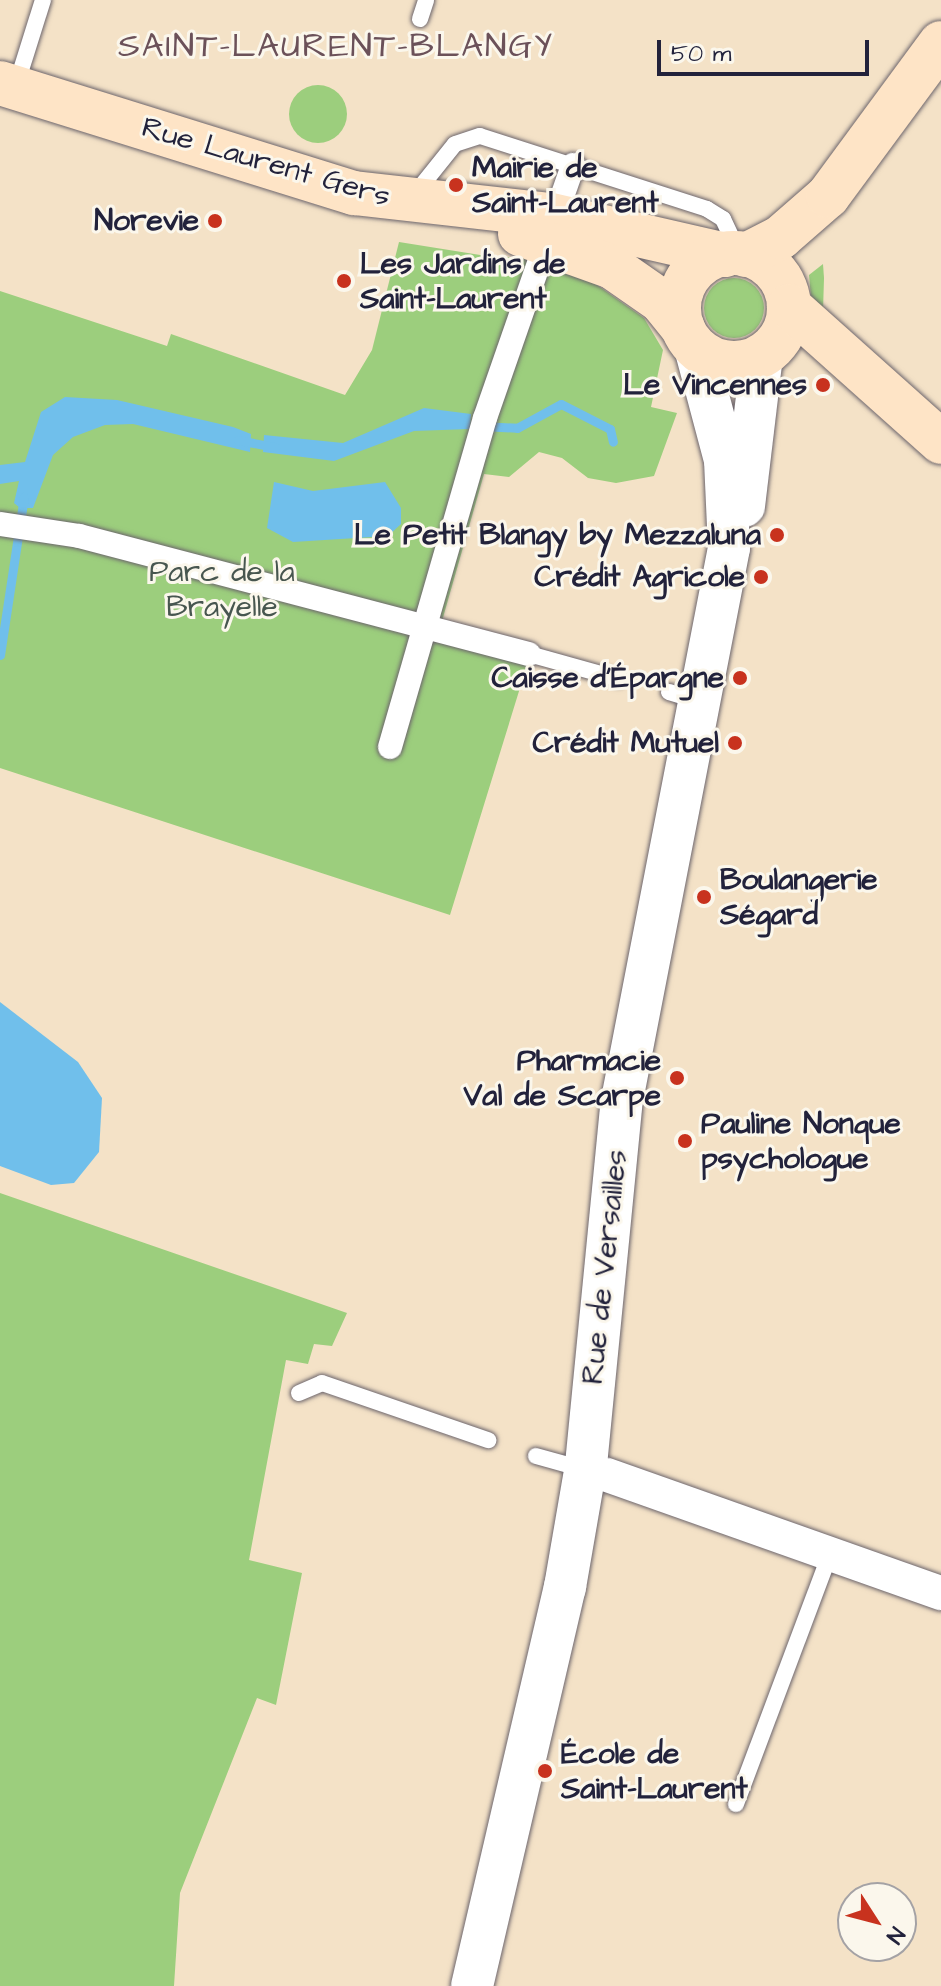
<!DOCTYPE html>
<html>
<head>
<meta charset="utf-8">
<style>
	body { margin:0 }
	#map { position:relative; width:941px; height:1986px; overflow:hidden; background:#f4e2c7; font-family:"Architects Daughter",sans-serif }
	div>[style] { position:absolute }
	.green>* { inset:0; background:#9cce7d }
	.round { border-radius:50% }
	.water>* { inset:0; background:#70bfeb }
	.stream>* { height:9px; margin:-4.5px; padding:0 4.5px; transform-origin:4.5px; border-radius:4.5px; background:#70bfeb }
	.roads { filter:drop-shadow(0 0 2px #6c656c) drop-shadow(0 0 2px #6c656c) }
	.service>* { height:16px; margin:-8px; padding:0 8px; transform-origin:8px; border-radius:8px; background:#fff }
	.pedestrian>* { height:24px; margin:-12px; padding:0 12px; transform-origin:12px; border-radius:12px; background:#fff }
	.minor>* { height:34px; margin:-17px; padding:0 17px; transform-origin:17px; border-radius:17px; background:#fff }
	.tertiary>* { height:42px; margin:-21px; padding:0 21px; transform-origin:21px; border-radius:21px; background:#fff }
	.secondary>* { height:44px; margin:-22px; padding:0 22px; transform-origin:22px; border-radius:22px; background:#fee4c6 }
	.secondary>.ring { margin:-22px; padding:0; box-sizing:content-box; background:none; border:44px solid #fee4c6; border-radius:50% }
	.dots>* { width:22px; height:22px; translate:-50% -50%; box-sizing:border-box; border:4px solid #fbf7ec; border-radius:50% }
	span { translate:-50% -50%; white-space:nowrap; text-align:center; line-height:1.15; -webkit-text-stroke:6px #fbf7ec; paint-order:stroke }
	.street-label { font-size:30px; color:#22223b }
	.poi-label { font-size:30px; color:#22223b; font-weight:700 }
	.left { translate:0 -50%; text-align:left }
	.right { translate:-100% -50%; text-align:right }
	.park-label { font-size:30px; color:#47564f }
	.quarter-label { font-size:34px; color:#6b5159; letter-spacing:2px }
	.north { position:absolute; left:837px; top:1882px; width:80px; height:80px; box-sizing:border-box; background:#fbf7ec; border:2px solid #a4a2a5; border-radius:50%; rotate:126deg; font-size:22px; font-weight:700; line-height:32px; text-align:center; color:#22223b }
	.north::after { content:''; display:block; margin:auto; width:28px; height:36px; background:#c8321e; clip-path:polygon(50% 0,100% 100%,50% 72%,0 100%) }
	.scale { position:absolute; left:657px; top:40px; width:212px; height:36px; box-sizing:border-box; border:4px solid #22223b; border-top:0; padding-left:10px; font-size:24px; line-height:28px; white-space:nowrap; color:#22223b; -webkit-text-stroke:6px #fbf7ec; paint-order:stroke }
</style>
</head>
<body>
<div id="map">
	<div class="green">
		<div class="round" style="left:289px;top:85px;width:58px;height:58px"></div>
		<div style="clip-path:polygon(399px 242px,499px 258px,532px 256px,597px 285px,644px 318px,663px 350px,651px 407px,677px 413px,654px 476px,616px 483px,588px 478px,562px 458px,539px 452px,509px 477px,484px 474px,442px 621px,528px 662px,450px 915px,0 768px,0 291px,167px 346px,171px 334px,345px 395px,372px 350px)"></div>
		<div style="clip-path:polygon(823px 264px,824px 278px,823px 311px,811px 297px,809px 275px)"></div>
		<div class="round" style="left:704px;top:278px;width:60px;height:60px"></div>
		<div style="clip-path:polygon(0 1193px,347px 1313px,332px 1346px,314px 1344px,308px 1364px,286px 1360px,249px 1560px,302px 1573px,276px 1705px,257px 1698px,180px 1893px,174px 1986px,0 1986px)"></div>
	</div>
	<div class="water">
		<div style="clip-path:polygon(65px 397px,117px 400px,233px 427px,251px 434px,250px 452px,133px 424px,105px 425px,73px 437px,53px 455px,33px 508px,20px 508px,14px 503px,19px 481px,0 484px,0 465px,25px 462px,41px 412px)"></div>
		<div style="clip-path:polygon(424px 408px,471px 414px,470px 429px,414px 431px,334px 461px,263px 452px,264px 435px,343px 443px)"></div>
		<div style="clip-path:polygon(274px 482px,313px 491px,385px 482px,401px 508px,401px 524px,388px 536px,293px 542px,267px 528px)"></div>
		<div style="clip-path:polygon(0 1002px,78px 1062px,102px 1098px,99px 1152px,74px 1183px,51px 1185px,0 1166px)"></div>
	</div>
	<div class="stream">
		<div style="left:482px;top:426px;width:35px;rotate:3deg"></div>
		<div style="left:517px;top:428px;width:50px;rotate:-28.6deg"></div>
		<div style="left:561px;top:404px;width:55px;rotate:27deg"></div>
		<div style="left:610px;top:429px;width:13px;rotate:77deg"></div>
		<div style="left:238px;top:440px;width:38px;rotate:11deg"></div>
		<div style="left:0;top:655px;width:160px;rotate:-81.4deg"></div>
	</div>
	<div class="roads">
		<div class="service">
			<div style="left:420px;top:19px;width:20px;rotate:-72deg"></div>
			<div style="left:16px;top:86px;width:90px;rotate:-72.6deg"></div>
			<div style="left:414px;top:195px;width:65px;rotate:-51.2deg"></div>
			<div style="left:455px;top:144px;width:26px;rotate:-18deg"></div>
			<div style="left:480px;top:136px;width:238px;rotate:17.8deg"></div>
			<div style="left:707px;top:209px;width:19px;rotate:32deg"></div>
			<div style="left:723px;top:219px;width:38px;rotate:65deg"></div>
			<div style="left:529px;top:654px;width:93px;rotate:15.5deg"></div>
			<div style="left:669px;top:692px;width:28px;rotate:17deg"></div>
			<div style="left:299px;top:1393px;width:25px;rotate:-23deg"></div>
			<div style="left:322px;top:1383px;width:176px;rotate:19deg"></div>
			<div style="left:536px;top:1456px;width:49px;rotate:15.5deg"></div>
			<div style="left:736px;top:1804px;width:270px;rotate:-69.4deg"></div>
		</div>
		<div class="pedestrian">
			<div style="left:0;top:524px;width:80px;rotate:8.6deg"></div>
			<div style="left:79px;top:536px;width:465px;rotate:14.7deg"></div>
			<div style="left:390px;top:747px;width:342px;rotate:-73.9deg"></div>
			<div style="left:485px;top:418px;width:268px;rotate:-70.8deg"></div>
		</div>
		<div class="minor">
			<div style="left:607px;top:1475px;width:354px;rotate:19.5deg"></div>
		</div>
		<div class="tertiary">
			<div style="left:744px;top:506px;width:152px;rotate:-83.2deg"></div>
			<div style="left:472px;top:1986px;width:410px;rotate:-76.9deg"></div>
			<div style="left:565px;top:1587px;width:124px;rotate:-80.2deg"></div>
			<div style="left:586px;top:1465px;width:367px;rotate:-84.4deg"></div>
			<div style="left:622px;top:1100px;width:562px;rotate:-79.03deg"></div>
			<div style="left:729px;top:548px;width:88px;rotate:-92.6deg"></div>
			<div style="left:725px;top:460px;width:117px;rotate:-104.9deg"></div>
		</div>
		<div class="secondary">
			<div style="left:0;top:83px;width:371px;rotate:17.3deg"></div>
			<div style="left:354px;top:193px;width:198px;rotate:6.4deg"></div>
			<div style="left:551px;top:215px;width:179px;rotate:12.9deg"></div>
			<div style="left:520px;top:234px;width:98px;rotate:19.7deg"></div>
			<div style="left:612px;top:267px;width:60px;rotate:34.8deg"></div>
			<div style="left:661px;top:301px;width:35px;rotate:51deg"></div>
			<div class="ring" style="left:679px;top:253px;width:66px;height:66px"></div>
			<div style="left:746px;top:255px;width:39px;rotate:-27deg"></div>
			<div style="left:781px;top:237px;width:62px;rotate:-41.1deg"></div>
			<div style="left:828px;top:196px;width:190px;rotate:-53.6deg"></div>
			<div style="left:789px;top:306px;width:204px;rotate:41.8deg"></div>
		</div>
	</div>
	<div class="dots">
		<div style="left:456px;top:185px;background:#c8321e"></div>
		<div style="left:215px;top:221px;background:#c8321e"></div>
		<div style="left:344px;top:281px;background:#c8321e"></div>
		<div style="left:823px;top:385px;background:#c8321e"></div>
		<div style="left:777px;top:535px;background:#c8321e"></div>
		<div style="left:761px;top:577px;background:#c8321e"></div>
		<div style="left:740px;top:678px;background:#c8321e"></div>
		<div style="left:735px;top:743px;background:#c8321e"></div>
		<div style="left:704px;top:897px;background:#c8321e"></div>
		<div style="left:677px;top:1078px;background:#c8321e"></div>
		<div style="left:685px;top:1141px;background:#c8321e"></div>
		<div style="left:545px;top:1771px;background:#c8321e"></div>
	</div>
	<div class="street-label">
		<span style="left:266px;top:162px;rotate:16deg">Rue Laurent Gers</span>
		<span style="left:605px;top:1267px;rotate:-84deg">Rue de Versailles</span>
	</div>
	<div class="poi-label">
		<span class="left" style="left:472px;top:185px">Mairie de<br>Saint-Laurent</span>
		<span class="right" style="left:199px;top:221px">Norevie</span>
		<span class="left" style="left:360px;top:281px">Les Jardins de<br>Saint-Laurent</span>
		<span class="right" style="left:807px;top:385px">Le Vincennes</span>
		<span class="right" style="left:761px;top:535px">Le Petit Blangy by Mezzaluna</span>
		<span class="right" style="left:745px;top:577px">Crédit Agricole</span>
		<span class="right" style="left:724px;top:678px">Caisse d'Épargne</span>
		<span class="right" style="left:719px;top:743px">Crédit Mutuel</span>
		<span class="left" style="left:720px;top:897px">Boulangerie<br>Ségard</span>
		<span class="right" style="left:661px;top:1078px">Pharmacie<br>Val de Scarpe</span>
		<span class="left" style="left:701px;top:1141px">Pauline Nonque<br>psychologue</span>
		<span class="left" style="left:561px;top:1771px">École de<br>Saint-Laurent</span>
	</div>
	<div class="park-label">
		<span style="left:222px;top:589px">Parc de la<br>Brayelle</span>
	</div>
	<div class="quarter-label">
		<span style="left:336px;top:47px">SAINT-LAURENT-BLANGY</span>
	</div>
	<div class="north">N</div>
	<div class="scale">50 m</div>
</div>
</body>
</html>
